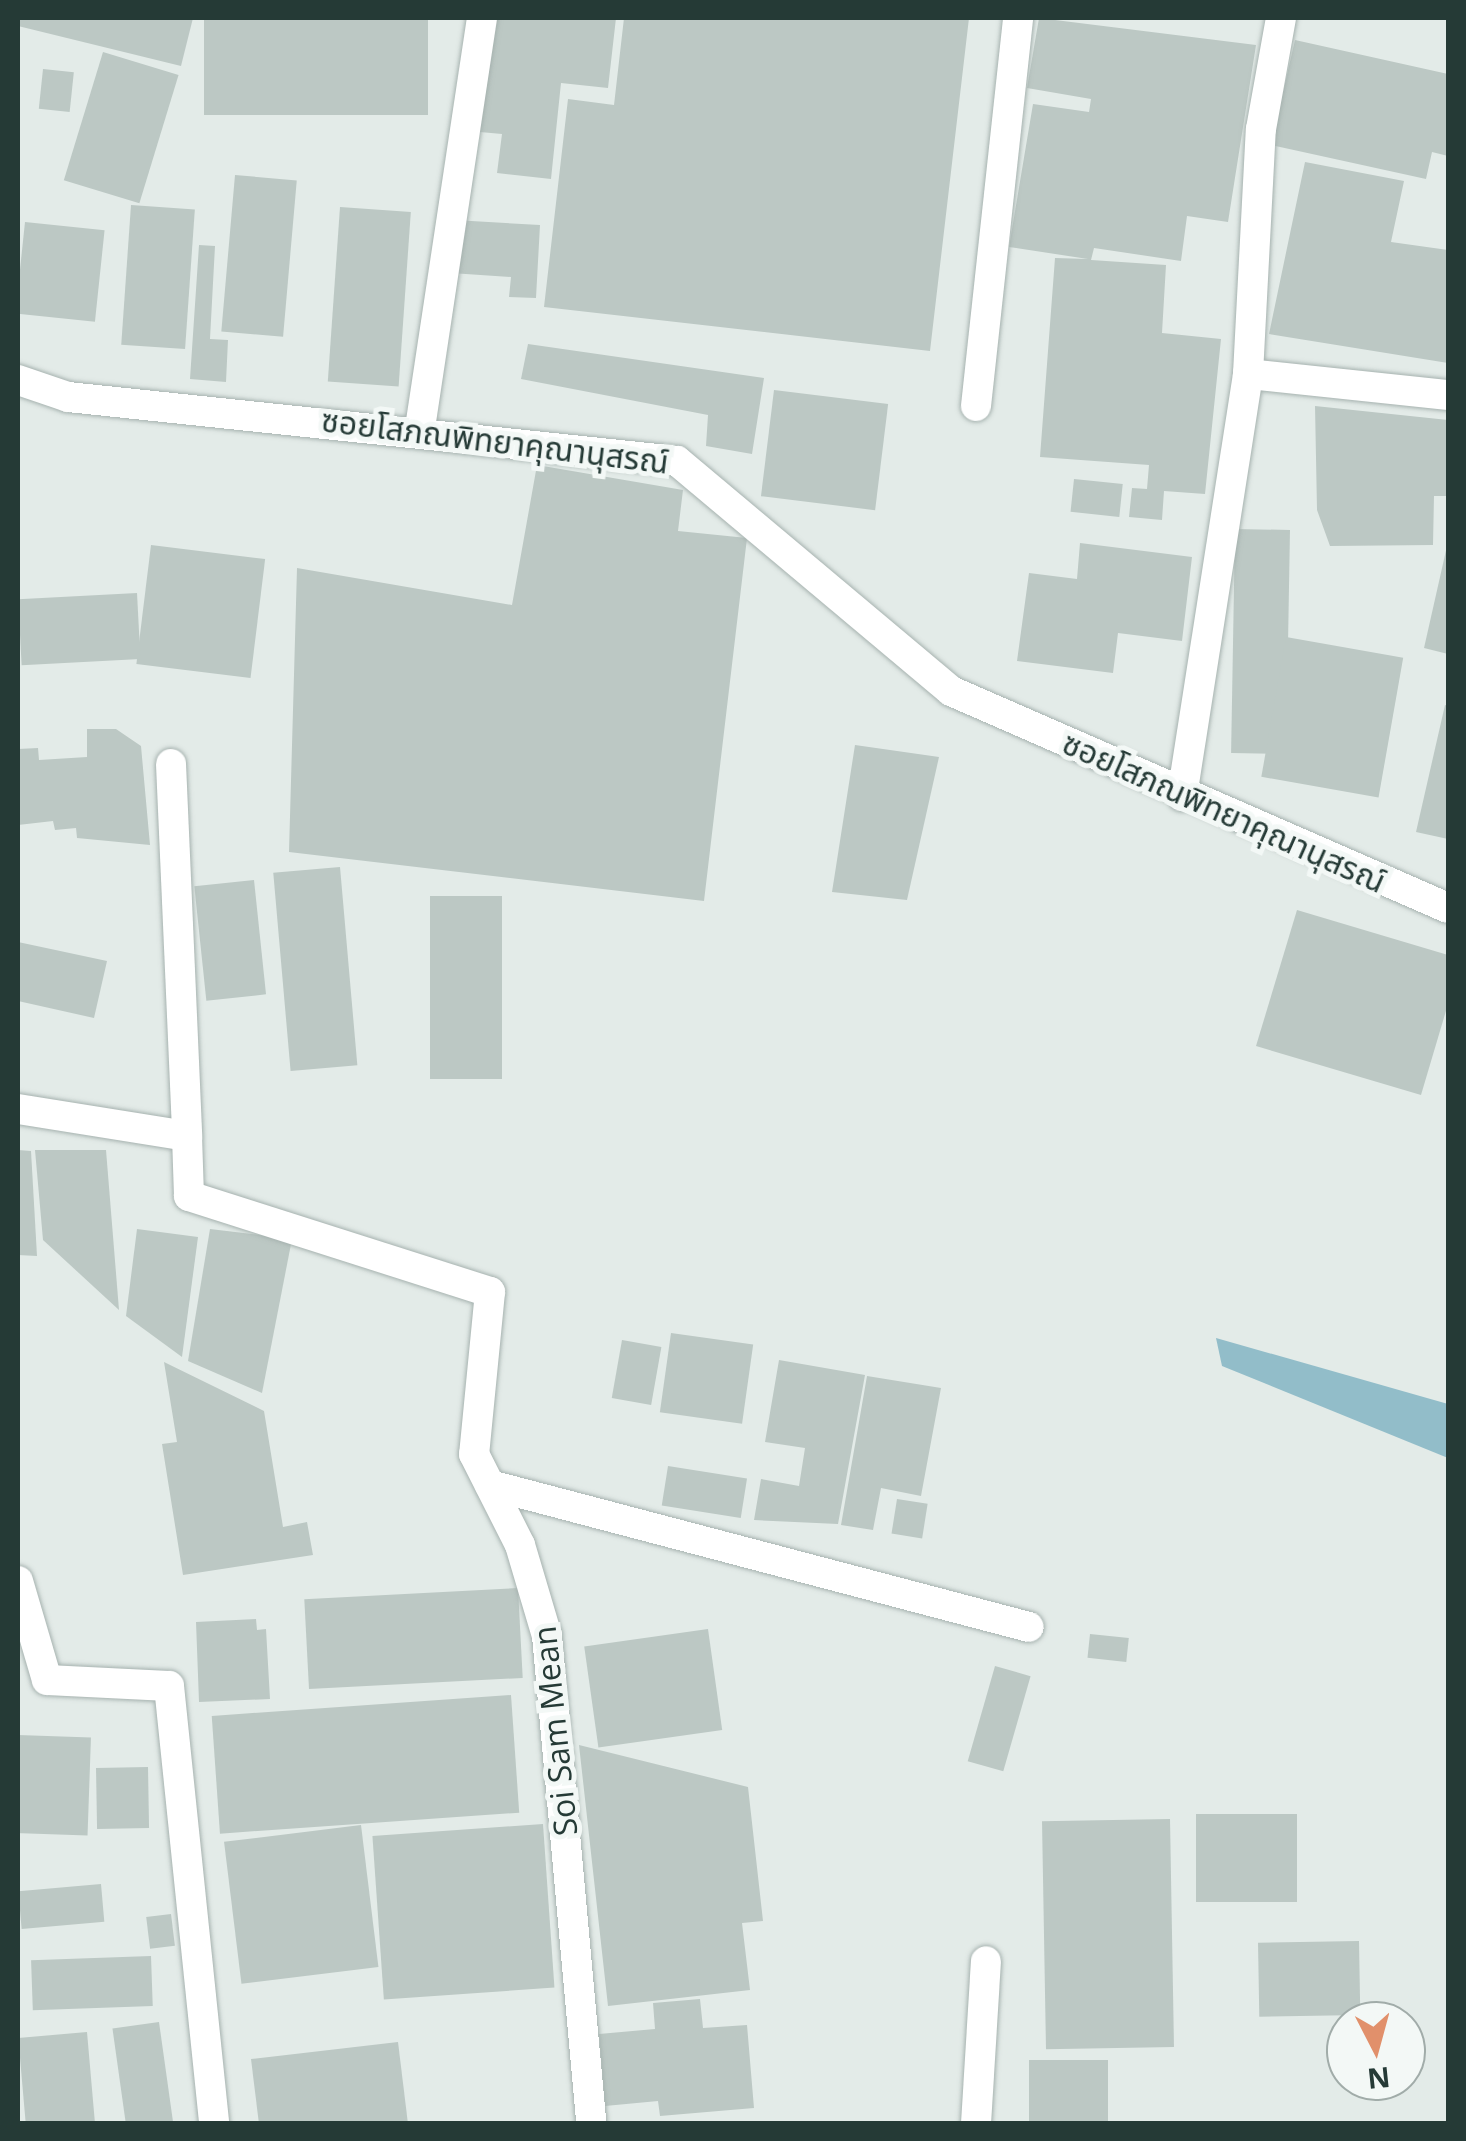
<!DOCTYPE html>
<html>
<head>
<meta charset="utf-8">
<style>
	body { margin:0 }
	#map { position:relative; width:1466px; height:2141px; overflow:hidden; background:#e3ebe8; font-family:"Open Sans","Noto Sans Thai",sans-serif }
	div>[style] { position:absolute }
	.water>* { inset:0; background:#92bdc9 }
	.building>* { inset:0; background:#bcc8c4; transform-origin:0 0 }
	.roads { filter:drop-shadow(0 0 2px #a6b2af) drop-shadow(0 0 2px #a6b2af) }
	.street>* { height:30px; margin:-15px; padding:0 15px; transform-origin:15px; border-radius:15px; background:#fff }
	span { translate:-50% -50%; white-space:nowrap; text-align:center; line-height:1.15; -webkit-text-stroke:10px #f3f8f6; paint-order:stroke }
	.street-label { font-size:32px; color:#253a36 }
	.frame { position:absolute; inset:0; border:20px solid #253a36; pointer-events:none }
	.north { position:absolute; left:1326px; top:2001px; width:100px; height:100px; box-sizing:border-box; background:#f3f8f6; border:2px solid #a1aca9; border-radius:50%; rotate:174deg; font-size:28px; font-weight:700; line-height:40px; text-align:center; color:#253a36 }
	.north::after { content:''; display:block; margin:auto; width:35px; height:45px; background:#e1906b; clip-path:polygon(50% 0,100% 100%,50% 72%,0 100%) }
</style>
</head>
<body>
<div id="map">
	<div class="water">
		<div style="clip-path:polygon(1216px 1338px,1448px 1404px,1448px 1458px,1222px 1366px)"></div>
	</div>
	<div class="building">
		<div style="clip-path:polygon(18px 18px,193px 18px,181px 66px,18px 26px)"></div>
		<div style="left:204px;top:18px;width:224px;height:97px"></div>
		<div style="clip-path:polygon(488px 18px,616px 18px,608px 88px,561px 83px,551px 179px,497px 173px,502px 134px,469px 131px)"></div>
		<div style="clip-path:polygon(624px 18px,969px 18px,930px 351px,544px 307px,568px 99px,614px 105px)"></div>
		<div style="clip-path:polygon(1039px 18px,1256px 45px,1228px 222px,1187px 216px,1181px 261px,1094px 248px,1091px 260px,1166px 265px,1162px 333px,1221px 339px,1205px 494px,1164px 491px,1162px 520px,1129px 517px,1132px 488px,1147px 489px,1149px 465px,1040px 457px,1055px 258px,1088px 259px,1009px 247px,1033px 104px,1089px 112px,1091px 99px,1027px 88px)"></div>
		<div style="clip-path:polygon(1295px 40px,1448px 74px,1448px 156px,1432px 152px,1426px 179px,1271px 145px)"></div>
		<div style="left:103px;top:52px;width:79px;height:134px;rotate:17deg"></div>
		<div style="left:43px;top:69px;width:31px;height:40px;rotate:6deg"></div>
		<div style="clip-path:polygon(1305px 162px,1404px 181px,1391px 242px,1448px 250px,1448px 363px,1269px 334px)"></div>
		<div style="left:235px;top:175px;width:62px;height:157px;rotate:5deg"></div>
		<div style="left:131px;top:205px;width:64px;height:140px;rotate:4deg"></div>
		<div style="left:340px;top:207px;width:71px;height:175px;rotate:4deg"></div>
		<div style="clip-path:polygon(454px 220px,540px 225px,536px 298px,509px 297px,511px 277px,451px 273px)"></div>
		<div style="left:25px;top:222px;width:80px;height:92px;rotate:6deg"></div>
		<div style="clip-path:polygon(199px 245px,215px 246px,210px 339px,228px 340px,226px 382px,190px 379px)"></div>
		<div style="clip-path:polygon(528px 344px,764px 378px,752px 454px,706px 446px,708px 415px,521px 379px)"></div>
		<div style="left:774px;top:390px;width:115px;height:107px;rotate:7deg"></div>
		<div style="clip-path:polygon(1315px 406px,1448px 420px,1448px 496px,1434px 496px,1433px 545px,1330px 546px,1317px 510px)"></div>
		<div style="clip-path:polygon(537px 465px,683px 490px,678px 531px,747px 538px,704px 901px,289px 852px,297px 568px,512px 605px)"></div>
		<div style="left:1074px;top:479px;width:49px;height:33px;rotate:6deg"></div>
		<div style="left:1235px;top:529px;width:55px;height:224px;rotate:1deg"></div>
		<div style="clip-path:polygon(1080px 543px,1192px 557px,1182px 641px,1118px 633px,1113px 673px,1017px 661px,1029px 573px,1077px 579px)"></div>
		<div style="left:151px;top:545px;width:115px;height:120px;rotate:7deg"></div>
		<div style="clip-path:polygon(1447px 546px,1448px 546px,1448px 654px,1424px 648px)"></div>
		<div style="left:137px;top:593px;width:66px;height:119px;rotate:87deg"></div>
		<div style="left:1286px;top:637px;width:119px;height:142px;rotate:10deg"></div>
		<div style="clip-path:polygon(1445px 705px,1448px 706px,1448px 839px,1416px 832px)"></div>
		<div style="clip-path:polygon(87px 729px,116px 729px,141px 746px,150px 845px,77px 838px,76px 828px,55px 830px,53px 821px,18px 825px,18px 749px,38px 748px,39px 760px,87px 757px)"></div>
		<div style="clip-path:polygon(855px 745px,939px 757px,907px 900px,832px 892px)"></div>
		<div style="left:340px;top:867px;width:199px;height:67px;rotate:85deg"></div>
		<div style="left:254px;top:880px;width:115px;height:60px;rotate:84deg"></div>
		<div style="left:430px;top:896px;width:72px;height:183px"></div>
		<div style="clip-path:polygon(1297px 910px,1448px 955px,1448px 1004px,1421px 1095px,1256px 1046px)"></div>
		<div style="clip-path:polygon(18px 942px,107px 961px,94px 1018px,18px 1001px)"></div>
		<div style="clip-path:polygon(18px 1150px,31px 1151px,37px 1256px,18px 1255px)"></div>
		<div style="clip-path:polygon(35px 1150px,106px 1150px,119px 1310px,43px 1240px)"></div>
		<div style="clip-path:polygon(137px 1229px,198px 1237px,182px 1357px,126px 1316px)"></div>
		<div style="clip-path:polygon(210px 1229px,292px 1239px,262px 1393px,188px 1361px)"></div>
		<div style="left:671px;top:1333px;width:83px;height:80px;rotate:8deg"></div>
		<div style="left:622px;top:1340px;width:40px;height:59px;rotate:10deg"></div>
		<div style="clip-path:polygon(779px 1360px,865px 1375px,838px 1524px,754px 1520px,761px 1479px,799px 1486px,805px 1448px,765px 1442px)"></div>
		<div style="clip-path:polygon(164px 1362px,264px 1411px,283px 1527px,307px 1522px,313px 1555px,183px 1575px,162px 1444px,177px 1442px)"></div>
		<div style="clip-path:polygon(867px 1376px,941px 1388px,921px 1496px,881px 1488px,873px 1530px,841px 1525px)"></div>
		<div style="left:668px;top:1466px;width:80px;height:40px;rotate:9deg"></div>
		<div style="left:897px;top:1499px;width:31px;height:35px;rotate:9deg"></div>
		<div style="left:518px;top:1588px;width:90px;height:214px;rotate:87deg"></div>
		<div style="clip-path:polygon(256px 1619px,257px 1630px,266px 1629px,270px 1699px,199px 1702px,196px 1622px)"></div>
		<div style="left:708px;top:1629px;width:102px;height:125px;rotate:82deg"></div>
		<div style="left:1090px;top:1634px;width:39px;height:24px;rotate:6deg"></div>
		<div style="left:995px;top:1666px;width:37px;height:99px;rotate:16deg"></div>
		<div style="left:511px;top:1695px;width:118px;height:300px;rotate:86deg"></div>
		<div style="left:18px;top:1735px;width:73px;height:98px;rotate:2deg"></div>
		<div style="clip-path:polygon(579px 1745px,748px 1787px,763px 1921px,742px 1923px,750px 1990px,608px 2006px)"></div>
		<div style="left:148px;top:1767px;width:61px;height:52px;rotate:89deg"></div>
		<div style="left:1196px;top:1814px;width:101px;height:88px"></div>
		<div style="left:1170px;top:1819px;width:228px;height:128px;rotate:89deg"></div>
		<div style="left:543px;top:1824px;width:164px;height:171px;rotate:86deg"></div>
		<div style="left:361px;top:1825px;width:143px;height:138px;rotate:83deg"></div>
		<div style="left:101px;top:1884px;width:38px;height:83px;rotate:85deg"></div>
		<div style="left:171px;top:1914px;width:32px;height:25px;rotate:83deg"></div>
		<div style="left:1359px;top:1941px;width:74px;height:101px;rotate:89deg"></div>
		<div style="left:151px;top:1956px;width:50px;height:120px;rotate:88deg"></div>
		<div style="clip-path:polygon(700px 1999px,703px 2028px,747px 2025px,754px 2108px,660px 2116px,658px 2101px,605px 2106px,599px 2034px,655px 2029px,653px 2003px)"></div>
		<div style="left:159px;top:2022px;width:103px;height:47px;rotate:82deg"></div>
		<div style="left:87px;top:2032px;width:92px;height:69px;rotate:85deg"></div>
		<div style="clip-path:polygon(398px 2042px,408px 2124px,259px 2124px,251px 2059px)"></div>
		<div style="left:1029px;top:2060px;width:79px;height:64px"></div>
	</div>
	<div class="roads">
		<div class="street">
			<div style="left:1248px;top:374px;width:201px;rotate:6deg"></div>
			<div style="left:18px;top:380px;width:53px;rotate:18.8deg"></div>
			<div style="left:68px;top:397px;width:612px;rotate:6deg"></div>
			<div style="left:677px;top:461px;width:358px;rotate:40deg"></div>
			<div style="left:951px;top:691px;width:542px;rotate:23.59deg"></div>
			<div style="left:976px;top:406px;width:390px;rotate:-83.8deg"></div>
			<div style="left:420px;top:428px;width:415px;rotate:-81.4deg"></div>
			<div style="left:171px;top:764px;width:372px;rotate:87.5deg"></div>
			<div style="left:1182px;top:796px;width:427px;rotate:-81.1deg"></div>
			<div style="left:1248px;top:374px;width:245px;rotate:-87deg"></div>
			<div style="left:1261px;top:129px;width:113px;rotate:-79.8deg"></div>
			<div style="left:18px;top:1109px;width:171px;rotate:9.1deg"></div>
			<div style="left:187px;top:1136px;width:60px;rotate:88.1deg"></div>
			<div style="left:189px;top:1196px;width:316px;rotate:17.7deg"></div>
			<div style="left:490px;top:1292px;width:163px;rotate:95.6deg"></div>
			<div style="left:474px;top:1454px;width:102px;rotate:63.2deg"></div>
			<div style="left:520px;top:1545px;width:95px;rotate:73.5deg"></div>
			<div style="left:547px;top:1636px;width:490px;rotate:84.8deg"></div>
			<div style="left:490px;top:1485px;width:557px;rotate:14.76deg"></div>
			<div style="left:18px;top:1581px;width:103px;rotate:73.7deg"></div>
			<div style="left:47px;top:1680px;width:122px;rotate:2.8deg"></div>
			<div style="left:169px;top:1686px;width:440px;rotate:84.1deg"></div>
			<div style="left:976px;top:2124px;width:163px;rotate:-86.5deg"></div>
		</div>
	</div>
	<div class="street-label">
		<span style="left:495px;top:441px;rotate:7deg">ซอยโสภณพิทยาคุณานุสรณ์</span>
		<span style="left:1224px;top:812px;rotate:24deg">ซอยโสภณพิทยาคุณานุสรณ์</span>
		<span style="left:555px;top:1731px;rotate:-96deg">Soi Sam Mean</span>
	</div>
	<div class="frame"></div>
	<div class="north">N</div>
</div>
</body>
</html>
